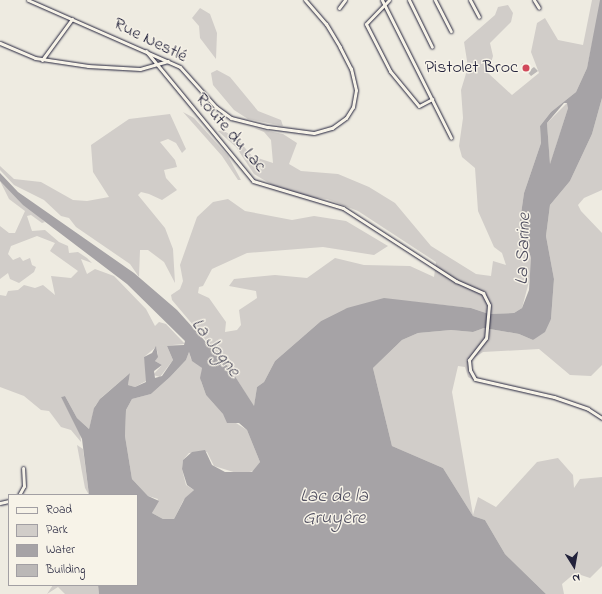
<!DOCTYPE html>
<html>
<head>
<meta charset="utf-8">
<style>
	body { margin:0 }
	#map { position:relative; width:602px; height:594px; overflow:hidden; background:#eeebe1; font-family:"Indie Flower",sans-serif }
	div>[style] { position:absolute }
	.green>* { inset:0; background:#d1cdc9 }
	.water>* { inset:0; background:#a6a3a6 }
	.building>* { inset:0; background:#bbb8b7 }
	.roads { filter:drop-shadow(0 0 1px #22223b) drop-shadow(0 0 1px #22223b) }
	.street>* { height:3px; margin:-1.5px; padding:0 1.5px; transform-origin:1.5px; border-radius:1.5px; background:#f7f3e8 }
	.dots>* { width:11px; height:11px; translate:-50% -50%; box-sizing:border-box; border:2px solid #f7f3e8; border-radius:50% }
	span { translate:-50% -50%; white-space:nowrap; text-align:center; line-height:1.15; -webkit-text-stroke:3px #f7f3e8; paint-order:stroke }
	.street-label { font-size:18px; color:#22223b }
	.poi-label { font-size:18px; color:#22223b }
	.right { translate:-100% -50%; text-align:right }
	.water-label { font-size:19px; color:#504f60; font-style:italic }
	.legend { position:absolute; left:8px; top:494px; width:130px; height:92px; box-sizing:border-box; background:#f7f3e8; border:1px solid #a29fa3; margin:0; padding:5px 7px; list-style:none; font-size:12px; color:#22223b }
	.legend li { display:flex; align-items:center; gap:8px; height:20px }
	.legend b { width:20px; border:1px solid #a29fa3 }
	.north { position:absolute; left:554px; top:546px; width:40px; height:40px; -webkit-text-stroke:3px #f7f3e8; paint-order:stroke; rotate:169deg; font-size:11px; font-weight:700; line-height:16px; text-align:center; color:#22223b }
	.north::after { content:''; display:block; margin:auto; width:14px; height:18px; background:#22223b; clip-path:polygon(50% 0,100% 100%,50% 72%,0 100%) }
</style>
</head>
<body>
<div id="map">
	<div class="green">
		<div style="clip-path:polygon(592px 0,600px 0,600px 6px,587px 68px,576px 92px,551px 112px,540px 126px,541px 143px,524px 193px,520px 221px,531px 258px,531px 274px,522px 308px,514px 313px,489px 314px,471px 308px,405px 301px,345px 309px,321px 321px,275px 361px,264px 382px,257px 387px,254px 407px,231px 370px,172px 300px,171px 295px,180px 289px,183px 281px,180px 265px,197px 217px,213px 202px,228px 199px,245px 211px,292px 220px,314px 216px,346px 221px,388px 246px,374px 255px,323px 247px,247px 253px,212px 269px,203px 286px,199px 287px,198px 293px,209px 298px,226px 322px,225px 332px,237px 330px,241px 325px,239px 310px,257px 298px,256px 291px,229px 286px,234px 279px,275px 275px,307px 278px,335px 258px,364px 265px,410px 266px,434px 277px,436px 262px,358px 211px,327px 199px,306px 197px,274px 186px,254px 174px,236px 147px,218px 131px,223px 130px,239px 141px,252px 156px,273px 163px,271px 140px,264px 132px,254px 128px,283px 134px,297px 143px,289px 164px,301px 171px,338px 174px,369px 187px,395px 203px,431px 246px,476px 274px,491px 276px,493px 261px,506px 265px,502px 253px,494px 247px,478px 211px,475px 168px,462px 157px,459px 146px,463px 118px,461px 90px,468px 67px,464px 42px,495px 15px,498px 7px,508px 5px,513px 13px,511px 22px,490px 43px,493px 56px,488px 73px,512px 95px,539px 73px,531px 52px,537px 23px,545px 18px,558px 40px,583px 45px)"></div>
		<div style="clip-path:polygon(200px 8px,210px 14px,217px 33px,216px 59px,200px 38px,199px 26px,192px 18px)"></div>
		<div style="clip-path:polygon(217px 70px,230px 77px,258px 111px,281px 120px,283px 126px,248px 119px,234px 110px,213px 85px,211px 73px)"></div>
		<div style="clip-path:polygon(602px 98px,602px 190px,584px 198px,578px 205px,581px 211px,602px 233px,602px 365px,591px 376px,570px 375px,539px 349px,483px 352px,471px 360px,469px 366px,470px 374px,479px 383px,468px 377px,465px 367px,458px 366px,452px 392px,473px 515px,478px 497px,496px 507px,537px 462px,558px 458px,573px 475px,574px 488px,580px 479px,602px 477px,602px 566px,590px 578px,575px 573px,562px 584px,564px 594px,546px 594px,505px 554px,485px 520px,473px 516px,443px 468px,392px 446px,373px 368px,402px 340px,418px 333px,451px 330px,473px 332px,484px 328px,519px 334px,533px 340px,551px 319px,554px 279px,546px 236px,550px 205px,570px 181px,592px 134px)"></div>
		<div style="clip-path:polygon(568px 102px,568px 108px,550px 165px,547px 123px)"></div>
		<div style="clip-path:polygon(183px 112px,194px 118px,228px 156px,241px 180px,238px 180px,222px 156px)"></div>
		<div style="clip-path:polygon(170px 114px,186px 149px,182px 153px,176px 143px,168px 139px,160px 142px,175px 160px,177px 167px,164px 170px,166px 178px,177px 190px,162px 200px,149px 194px,141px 192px,138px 195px,165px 228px,173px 249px,175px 283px,164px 262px,148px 250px,140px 250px,139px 277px,130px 264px,76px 227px,69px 218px,61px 216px,44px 200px,14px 185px,0 170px,0 166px,14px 179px,41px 182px,73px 200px,87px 201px,109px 197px,93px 172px,91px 145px,129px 119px)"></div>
		<div style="clip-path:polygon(0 181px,45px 222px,42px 223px,31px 215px,27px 216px,32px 231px,45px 230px,59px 242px,68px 246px,69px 253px,78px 252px,87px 258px,92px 263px,81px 259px,87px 274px,95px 269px,114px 276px,146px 309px,155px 326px,159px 322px,166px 324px,185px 344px,160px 346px,167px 346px,173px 360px,160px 377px,153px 375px,162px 365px,155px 361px,158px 354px,156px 347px,144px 357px,148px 380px,135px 387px,128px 385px,130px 373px,102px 397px,95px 406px,89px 429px,77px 418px,65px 396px,61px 397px,80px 432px,81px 442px,71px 430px,61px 427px,49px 411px,41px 410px,24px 396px,0 387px,0 295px,6px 296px,8px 291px,18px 290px,24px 285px,35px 288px,43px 285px,55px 295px,51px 276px,71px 278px,78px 271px,50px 251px,55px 243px,37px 236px,11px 246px,8px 254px,13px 260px,20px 257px,23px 261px,30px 258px,32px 265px,36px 267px,34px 272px,19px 283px,10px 279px,8px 273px,0 279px,0 226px,9px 233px,15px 233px,25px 211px,9px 199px)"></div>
		<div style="clip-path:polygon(189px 352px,191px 359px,202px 368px,201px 381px,206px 395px,225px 416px,247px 430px,260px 462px,254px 471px,240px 474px,214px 466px,207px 452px,189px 453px,183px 460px,182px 469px,186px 485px,194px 490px,183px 501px,174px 519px,163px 519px,152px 513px,158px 499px,148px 496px,132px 479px,125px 436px,126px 410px,132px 399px,151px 394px,170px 377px,186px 360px)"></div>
		<div style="clip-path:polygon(77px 445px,83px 449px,89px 495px,85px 488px)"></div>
		<div style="clip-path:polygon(53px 585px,98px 585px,99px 594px,65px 594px,58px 587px,47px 594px)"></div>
	</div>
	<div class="water">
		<div style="clip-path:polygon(evenodd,600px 0,602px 0,602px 98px,592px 134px,570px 181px,550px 205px,546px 236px,554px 279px,551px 319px,545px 332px,533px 340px,519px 334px,484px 328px,473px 332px,451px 330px,418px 333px,402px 340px,373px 368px,392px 446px,443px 468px,473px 516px,485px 520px,505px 554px,546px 594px,99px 594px,98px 585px,137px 585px,137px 495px,89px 495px,82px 439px,61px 397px,65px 396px,77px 418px,89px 429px,94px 408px,100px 399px,130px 373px,128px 385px,135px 387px,146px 382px,144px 357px,152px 353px,156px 346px,158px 357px,155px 361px,162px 365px,154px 371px,155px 378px,162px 376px,173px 360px,167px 346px,160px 346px,184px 345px,185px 341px,127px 284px,23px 205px,0 181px,0 173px,18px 192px,134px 273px,177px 310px,231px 370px,254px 406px,257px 387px,264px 382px,275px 361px,321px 321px,347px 308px,384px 298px,471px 308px,489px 314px,514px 313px,522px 308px,529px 290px,531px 258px,520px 221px,524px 193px,541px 143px,540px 126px,551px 112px,576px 92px,587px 68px,600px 0,564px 103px,567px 103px,568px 108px,550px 164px,547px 123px,564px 103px,600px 0,189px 352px,192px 361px,202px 368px,200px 378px,206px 395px,223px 414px,227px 423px,239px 423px,247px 430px,260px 462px,252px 472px,225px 472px,212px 465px,205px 450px,192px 452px,183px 460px,182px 469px,187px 485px,194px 490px,185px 498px,174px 519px,163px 519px,152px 513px,159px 501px,148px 496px,132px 479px,125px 436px,126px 410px,132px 399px,151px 394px,170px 377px,186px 360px,189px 352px)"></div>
	</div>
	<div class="building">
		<div style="clip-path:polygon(523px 63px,530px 70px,534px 67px,538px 71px,531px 76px,521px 65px)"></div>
	</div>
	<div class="roads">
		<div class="street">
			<div style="left:28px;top:0;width:166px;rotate:23.8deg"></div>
			<div style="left:180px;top:67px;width:54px;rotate:48deg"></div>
			<div style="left:216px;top:107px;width:19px;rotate:36deg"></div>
			<div style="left:231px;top:118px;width:38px;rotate:14deg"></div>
			<div style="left:268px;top:127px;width:46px;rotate:7.4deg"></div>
			<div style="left:314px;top:133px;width:19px;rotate:-16deg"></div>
			<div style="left:332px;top:128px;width:17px;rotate:-36deg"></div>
			<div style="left:346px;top:118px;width:13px;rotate:-58deg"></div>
			<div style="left:353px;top:107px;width:17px;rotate:-80deg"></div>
			<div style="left:356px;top:90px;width:22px;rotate:-103deg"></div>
			<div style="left:351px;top:69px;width:25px;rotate:-117deg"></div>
			<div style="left:340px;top:47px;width:27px;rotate:-121deg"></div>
			<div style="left:326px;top:24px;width:32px;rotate:-131deg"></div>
			<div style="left:382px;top:0;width:154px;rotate:63.4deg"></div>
			<div style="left:389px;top:0;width:33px;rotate:134deg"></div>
			<div style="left:366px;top:24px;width:53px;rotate:62.9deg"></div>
			<div style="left:390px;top:71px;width:45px;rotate:50.4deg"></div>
			<div style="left:419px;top:106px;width:15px;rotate:-28deg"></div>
			<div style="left:409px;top:0;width:52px;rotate:63.9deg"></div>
			<div style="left:435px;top:0;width:35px;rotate:63deg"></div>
			<div style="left:470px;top:0;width:19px;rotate:62deg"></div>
			<div style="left:534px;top:0;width:9px;rotate:58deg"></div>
			<div style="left:339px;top:8px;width:10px;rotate:-53deg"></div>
			<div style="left:0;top:43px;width:38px;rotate:23deg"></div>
			<div style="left:35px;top:58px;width:54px;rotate:8.6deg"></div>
			<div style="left:88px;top:66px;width:52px;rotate:3.3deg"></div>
			<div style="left:140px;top:69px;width:29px;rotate:-16deg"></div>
			<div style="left:146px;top:51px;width:168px;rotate:50.5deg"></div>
			<div style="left:253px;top:181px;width:94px;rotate:16.7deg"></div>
			<div style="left:343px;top:208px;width:135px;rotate:32.9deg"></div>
			<div style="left:456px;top:281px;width:30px;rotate:24deg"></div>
			<div style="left:483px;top:293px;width:13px;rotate:63deg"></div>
			<div style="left:489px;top:305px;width:33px;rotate:95deg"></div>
			<div style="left:486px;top:338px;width:28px;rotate:128deg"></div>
			<div style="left:469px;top:360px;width:10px;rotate:84deg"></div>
			<div style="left:470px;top:370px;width:10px;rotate:61deg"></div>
			<div style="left:475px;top:379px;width:81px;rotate:12.8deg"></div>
			<div style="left:554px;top:397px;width:36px;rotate:19deg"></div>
			<div style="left:588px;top:409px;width:17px;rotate:33deg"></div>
			<div style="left:42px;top:60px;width:51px;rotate:-53.8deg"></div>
			<div style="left:19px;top:495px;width:10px;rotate:-61deg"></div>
			<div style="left:24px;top:486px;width:18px;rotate:-93deg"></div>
			<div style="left:0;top:503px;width:9px;rotate:-13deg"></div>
		</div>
	</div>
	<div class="dots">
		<div style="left:526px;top:68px;background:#d1495b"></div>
	</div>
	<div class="street-label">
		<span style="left:150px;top:41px;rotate:26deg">Rue Nestlé</span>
		<span style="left:230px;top:133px;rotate:49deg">Route du Lac</span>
	</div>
	<div class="poi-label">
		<span class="right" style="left:518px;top:68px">Pistolet Broc</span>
	</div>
	<div class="water-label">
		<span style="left:524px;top:249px;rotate:-88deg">La Sarine</span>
		<span style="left:215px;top:348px;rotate:53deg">La Jogne</span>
		<span style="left:334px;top:508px">Lac de la<br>Gruyère</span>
	</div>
	<ul class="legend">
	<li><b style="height:5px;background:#f7f3e8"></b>Road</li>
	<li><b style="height:11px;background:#d1cdc9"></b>Park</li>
	<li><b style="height:11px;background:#a6a3a6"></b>Water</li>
	<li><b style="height:11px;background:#bbb8b7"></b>Building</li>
	</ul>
	<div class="north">N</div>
</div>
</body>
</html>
